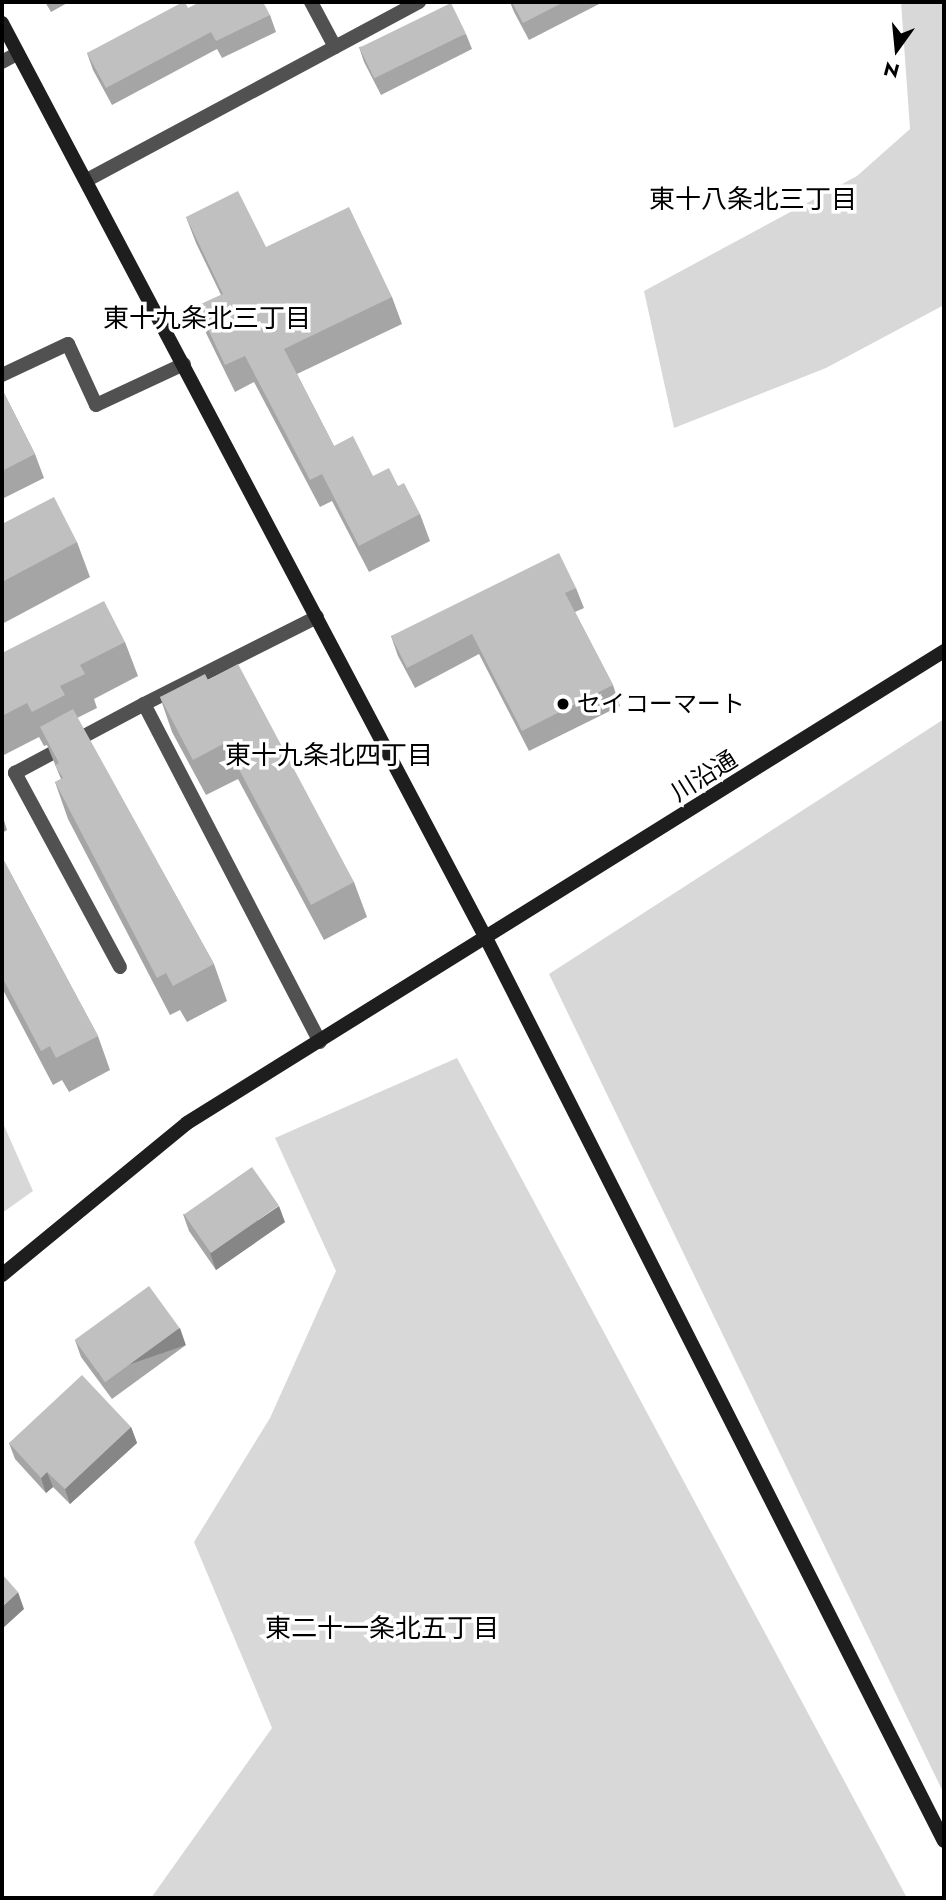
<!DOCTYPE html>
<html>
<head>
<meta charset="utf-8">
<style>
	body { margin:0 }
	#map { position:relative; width:946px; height:1900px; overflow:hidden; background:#fff; font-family:Jost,"Noto Sans JP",sans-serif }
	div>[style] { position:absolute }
	.green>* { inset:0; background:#d8d8d8 }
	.lane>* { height:14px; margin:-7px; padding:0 7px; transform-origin:7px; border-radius:7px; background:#515151 }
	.street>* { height:14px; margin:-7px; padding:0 7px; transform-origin:7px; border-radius:7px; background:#515151 }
	.secondary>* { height:14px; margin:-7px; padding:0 7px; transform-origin:7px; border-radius:7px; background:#1e1e1e }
	.wall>* { inset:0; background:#a5a5a5 }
	.shaded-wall>* { inset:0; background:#868686; transform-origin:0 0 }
	.building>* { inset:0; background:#c0c0c0; transform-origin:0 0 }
	.dots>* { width:19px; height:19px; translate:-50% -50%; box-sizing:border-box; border:4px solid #fff; border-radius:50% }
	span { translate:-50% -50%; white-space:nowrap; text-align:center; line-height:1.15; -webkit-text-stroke:7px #fff; paint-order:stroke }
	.poi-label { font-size:24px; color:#000 }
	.left { translate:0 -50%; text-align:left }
	.street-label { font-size:24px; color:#000 }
	.neighbourhood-label { font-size:26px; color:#000 }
	.frame { position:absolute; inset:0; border:4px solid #000; pointer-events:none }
	.north { position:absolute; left:862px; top:14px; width:70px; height:70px; -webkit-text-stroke:5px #fff; paint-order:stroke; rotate:195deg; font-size:19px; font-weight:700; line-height:28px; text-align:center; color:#000 }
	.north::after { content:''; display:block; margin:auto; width:24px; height:32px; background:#000; clip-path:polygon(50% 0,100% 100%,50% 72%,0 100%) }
</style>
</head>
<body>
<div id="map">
	<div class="green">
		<div style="clip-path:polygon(901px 2px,944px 2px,944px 305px,826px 368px,674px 428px,644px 291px,857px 176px,910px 129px)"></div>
		<div style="clip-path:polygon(944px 719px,944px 1794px,549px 974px)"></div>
		<div style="clip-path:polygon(457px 1058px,907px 1898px,151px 1898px,272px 1728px,194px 1542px,270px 1418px,336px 1271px,275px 1138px)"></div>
		<div style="clip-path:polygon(2px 1121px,33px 1191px,2px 1213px)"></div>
	</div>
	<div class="lane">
		<div style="left:311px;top:2px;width:51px;rotate:61.9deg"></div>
		<div style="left:2px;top:62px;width:18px;rotate:-29deg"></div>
		<div style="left:2px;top:375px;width:73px;rotate:-25.2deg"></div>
		<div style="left:68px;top:344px;width:67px;rotate:65.3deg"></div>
		<div style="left:96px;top:405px;width:97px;rotate:-25deg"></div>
		<div style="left:317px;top:617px;width:194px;rotate:153.3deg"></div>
		<div style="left:144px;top:704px;width:381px;rotate:62.5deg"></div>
		<div style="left:120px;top:967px;width:221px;rotate:-118.4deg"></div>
		<div style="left:15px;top:773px;width:146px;rotate:-28.1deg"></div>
	</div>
	<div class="street">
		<div style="left:87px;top:180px;width:377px;rotate:-28.2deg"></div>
	</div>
	<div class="secondary">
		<div style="left:2px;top:23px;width:1037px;rotate:62.13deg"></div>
		<div style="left:487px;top:940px;width:1010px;rotate:63.11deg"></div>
		<div style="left:2px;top:1275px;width:239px;rotate:-39.4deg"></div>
		<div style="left:187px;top:1123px;width:892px;rotate:-31.94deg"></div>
	</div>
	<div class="wall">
		<div style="clip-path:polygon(45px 2px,69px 2px,51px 12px)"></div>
		<div style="clip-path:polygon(510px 2px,603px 2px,529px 40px,514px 12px)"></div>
		<div style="clip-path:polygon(188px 8px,270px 15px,276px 32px,222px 58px,217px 49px,112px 105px,93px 70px,87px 53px)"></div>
		<div style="clip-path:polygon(466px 34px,472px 49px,381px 95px,364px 62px,359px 47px)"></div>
		<div style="clip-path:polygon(186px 217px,392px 297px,402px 324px,297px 374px,334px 446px,373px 476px,398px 486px,420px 514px,430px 541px,369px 572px,332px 501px,320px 507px,254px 382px,235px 392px,206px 333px,197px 306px,221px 295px,196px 243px)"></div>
		<div style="clip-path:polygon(2px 389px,35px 454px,44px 478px,2px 499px)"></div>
		<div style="clip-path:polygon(2px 524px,77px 542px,90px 577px,2px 624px)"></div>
		<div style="clip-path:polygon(576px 588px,584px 608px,575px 612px,613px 685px,620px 706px,529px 751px,479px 654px,415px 688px,398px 656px,391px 636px)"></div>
		<div style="clip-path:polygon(125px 642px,138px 676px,94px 699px,97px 708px,77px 718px,214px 964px,227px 1001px,187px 1022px,180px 1010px,170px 1015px,68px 819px,55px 782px,61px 779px,47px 745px,44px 746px,39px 737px,2px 756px,2px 653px)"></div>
		<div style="clip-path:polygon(208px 680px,354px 882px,367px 917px,324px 940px,238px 779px,206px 795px,172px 732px,160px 697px)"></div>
		<div style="clip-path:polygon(2px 814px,7px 830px,2px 833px)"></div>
		<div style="clip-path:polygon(2px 857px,98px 1036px,110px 1070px,69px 1092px,62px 1080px,53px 1085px,2px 988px)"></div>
		<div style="clip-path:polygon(183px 1214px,285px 1222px,216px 1270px,189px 1231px)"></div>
		<div style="clip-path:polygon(75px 1340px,186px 1345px,112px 1399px,81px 1357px)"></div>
		<div style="clip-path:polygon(131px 1427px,137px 1443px,70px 1504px,53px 1487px,46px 1493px,15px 1459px,9px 1443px)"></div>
	</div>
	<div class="shaded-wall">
		<div style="clip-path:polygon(279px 1206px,285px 1222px,216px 1270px,210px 1253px)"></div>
		<div style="left:180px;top:1328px;width:18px;height:92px;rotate:71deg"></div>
		<div style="clip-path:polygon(131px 1427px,137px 1443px,70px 1504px,65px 1489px)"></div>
		<div style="clip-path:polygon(47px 1472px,53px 1487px,46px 1493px,41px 1478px)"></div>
		<div style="clip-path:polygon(18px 1592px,24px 1609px,2px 1629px,2px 1607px)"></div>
	</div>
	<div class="building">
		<div style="clip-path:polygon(183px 2px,185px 2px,188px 8px,200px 2px,263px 2px,270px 15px,216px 41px,211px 32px,106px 88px,87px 53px)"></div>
		<div style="clip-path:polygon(512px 2px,564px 2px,523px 23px)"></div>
		<div style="left:451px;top:3px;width:34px;height:102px;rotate:64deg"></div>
		<div style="clip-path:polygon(238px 191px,266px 247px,349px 207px,392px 297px,284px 349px,334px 446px,353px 436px,373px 476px,389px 468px,398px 486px,404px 483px,420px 514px,359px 546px,322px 474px,310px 480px,245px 356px,225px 365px,197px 306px,223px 294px,186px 217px)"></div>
		<div style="clip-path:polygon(2px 389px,35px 454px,2px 471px)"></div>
		<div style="clip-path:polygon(54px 497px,77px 542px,2px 582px,2px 524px)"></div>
		<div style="clip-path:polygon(559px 553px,576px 588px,565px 593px,613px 685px,522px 731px,472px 634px,407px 668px,391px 636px)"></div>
		<div style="clip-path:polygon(104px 601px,125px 642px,80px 665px,85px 674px,60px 686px,65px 695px,32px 712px,27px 703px,2px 716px,2px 653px)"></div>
		<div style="clip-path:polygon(238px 664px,354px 882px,311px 905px,225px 743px,193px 760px,160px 697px,205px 674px,208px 680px)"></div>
		<div style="clip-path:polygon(73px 709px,214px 964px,173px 986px,166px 973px,157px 978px,55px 782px,63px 778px,55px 765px,59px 763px,40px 727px)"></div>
		<div style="clip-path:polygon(2px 857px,98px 1036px,56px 1058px,50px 1046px,41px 1051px,2px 977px)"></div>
		<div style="left:252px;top:1167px;width:47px;height:83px;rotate:55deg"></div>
		<div style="left:149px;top:1286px;width:52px;height:92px;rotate:54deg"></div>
		<div style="clip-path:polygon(82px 1375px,131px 1427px,65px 1489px,47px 1472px,41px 1478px,9px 1443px)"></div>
		<div style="clip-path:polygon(2px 1574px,18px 1592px,2px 1607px)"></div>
	</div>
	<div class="dots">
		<div style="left:563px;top:704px;background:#000"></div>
	</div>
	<div class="poi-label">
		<span class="left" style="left:577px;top:704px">セイコーマート</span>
	</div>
	<div class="street-label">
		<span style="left:704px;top:776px;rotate:-32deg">川沿通</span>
	</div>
	<div class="neighbourhood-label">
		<span style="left:753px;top:200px">東十八条北三丁目</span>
		<span style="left:207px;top:319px">東十九条北三丁目</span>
		<span style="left:329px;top:756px">東十九条北四丁目</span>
		<span style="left:382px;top:1629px">東二十一条北五丁目</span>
	</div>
	<div class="frame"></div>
	<div class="north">N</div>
</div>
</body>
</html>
